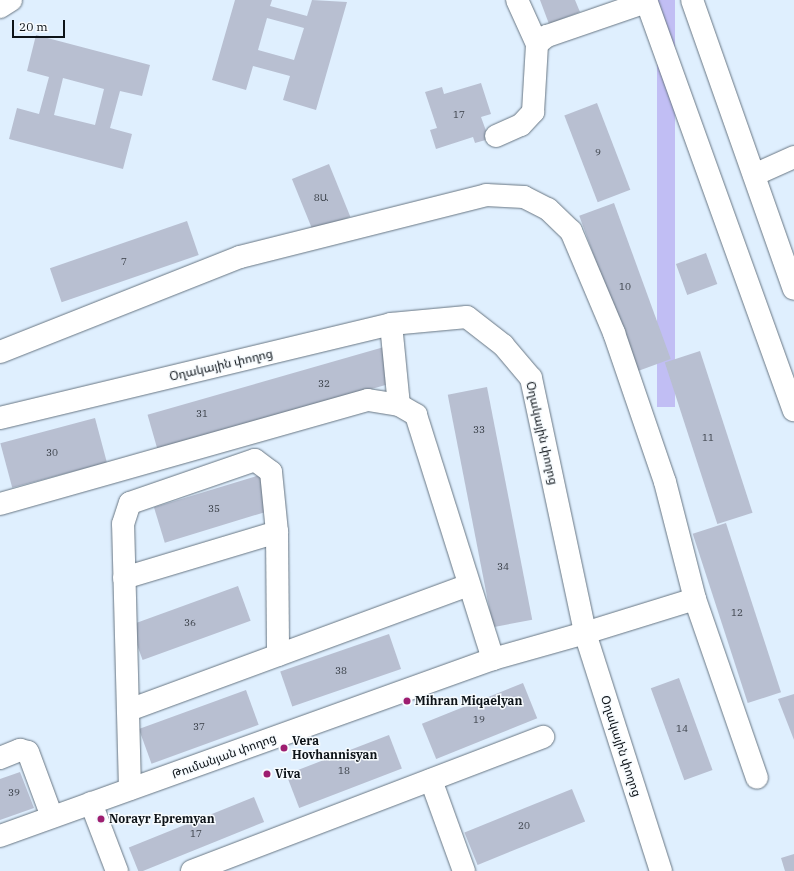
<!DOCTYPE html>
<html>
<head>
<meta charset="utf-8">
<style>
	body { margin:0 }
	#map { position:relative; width:794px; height:871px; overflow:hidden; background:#dfeffe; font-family:"IBM Plex Serif","Noto Sans Armenian",serif }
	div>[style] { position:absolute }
	.green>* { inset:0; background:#c1bef4; transform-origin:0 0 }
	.building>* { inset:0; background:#b8bfd1; transform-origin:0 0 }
	.roads { filter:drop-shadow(0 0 1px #687683) drop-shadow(0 0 1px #687683) }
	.minor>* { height:22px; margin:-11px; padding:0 11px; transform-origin:11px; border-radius:11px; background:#fff }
	.dots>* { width:11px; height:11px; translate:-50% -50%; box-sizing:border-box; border:2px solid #f7fbfe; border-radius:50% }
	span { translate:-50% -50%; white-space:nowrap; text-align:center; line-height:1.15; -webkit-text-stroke:3px #f7fbfe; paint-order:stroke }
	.number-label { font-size:10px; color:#383e46 }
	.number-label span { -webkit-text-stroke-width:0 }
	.street-label { font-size:12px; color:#0d1318 }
	.poi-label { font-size:12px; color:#0d1318; font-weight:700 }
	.left { translate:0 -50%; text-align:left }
	.scale { position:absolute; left:12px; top:20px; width:53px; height:18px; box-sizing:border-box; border:2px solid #0d1318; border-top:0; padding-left:5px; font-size:12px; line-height:14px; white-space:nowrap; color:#0d1318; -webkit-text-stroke:3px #f7fbfe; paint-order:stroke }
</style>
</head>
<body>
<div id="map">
	<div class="green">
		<div style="left:657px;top:0;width:18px;height:407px"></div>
	</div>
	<div class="building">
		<div style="clip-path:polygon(evenodd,235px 0,272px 0,270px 6px,307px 16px,312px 0,347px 2px,316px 110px,283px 100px,290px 76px,253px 66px,246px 90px,212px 80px,235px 0,267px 18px,304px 28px,294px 60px,258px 50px,267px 18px)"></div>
		<div style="clip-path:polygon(540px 0,575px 0,580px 12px,549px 24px)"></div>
		<div style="clip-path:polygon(evenodd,36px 35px,150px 65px,142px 96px,120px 91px,110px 128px,132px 134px,123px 169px,9px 139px,17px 108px,39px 114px,49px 77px,27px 71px,36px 35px,63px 78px,104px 89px,95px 125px,54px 115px,63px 78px)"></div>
		<div style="clip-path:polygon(481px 83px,491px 114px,481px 117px,489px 139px,475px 143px,473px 137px,436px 149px,430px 130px,437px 128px,425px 92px,442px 87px,444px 94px)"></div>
		<div style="left:597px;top:103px;width:93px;height:35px;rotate:69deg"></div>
		<div style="left:329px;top:164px;width:57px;height:40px;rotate:68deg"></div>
		<div style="left:614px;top:203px;width:166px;height:37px;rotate:70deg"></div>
		<div style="left:187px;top:221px;width:36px;height:145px;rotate:71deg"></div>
		<div style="left:706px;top:253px;width:33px;height:32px;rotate:70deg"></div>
		<div style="left:384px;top:347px;width:37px;height:246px;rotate:74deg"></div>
		<div style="left:700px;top:351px;width:170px;height:37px;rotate:72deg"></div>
		<div style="left:487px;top:387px;width:237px;height:40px;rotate:79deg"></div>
		<div style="left:95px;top:418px;width:46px;height:98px;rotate:75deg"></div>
		<div style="left:263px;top:474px;width:37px;height:114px;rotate:73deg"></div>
		<div style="left:726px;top:523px;width:178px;height:35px;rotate:72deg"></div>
		<div style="left:238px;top:586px;width:37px;height:115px;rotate:70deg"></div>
		<div style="left:389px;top:634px;width:37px;height:115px;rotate:71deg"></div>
		<div style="left:679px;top:678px;width:98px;height:30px;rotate:70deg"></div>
		<div style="left:523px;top:683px;width:38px;height:109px;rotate:68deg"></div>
		<div style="left:246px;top:690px;width:37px;height:114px;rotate:70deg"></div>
		<div style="clip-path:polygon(794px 694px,794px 740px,778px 699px)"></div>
		<div style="left:389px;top:735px;width:36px;height:110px;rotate:69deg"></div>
		<div style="clip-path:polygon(20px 772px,34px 808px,0 820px,0 779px)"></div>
		<div style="left:572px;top:789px;width:35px;height:116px;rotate:68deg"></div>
		<div style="left:254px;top:797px;width:27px;height:135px;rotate:68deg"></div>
		<div style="clip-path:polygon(794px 854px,794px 871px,785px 871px,781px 858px)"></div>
	</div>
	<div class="roads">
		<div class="minor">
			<div style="left:517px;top:0;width:48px;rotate:65.6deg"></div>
			<div style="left:646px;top:0;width:436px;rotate:70.2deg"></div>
			<div style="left:692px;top:0;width:306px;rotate:70.6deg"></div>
			<div style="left:0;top:7px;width:13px;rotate:-32deg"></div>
			<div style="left:496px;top:136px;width:27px;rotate:-24deg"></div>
			<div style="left:521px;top:125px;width:18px;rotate:-47deg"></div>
			<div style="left:533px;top:112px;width:68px;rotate:-86.6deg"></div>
			<div style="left:537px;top:44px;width:13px;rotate:-39deg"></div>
			<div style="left:547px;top:36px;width:105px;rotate:-19deg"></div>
			<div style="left:754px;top:175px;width:44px;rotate:-24.2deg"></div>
			<div style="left:391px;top:324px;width:81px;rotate:84.4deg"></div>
			<div style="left:0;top:352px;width:258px;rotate:-21.6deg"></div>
			<div style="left:240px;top:257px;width:254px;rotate:-14.1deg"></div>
			<div style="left:486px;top:195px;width:38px;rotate:3deg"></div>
			<div style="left:524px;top:197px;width:27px;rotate:27deg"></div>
			<div style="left:548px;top:209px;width:32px;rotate:44deg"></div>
			<div style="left:571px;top:231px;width:111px;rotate:67.1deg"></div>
			<div style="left:614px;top:333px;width:157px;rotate:71.1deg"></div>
			<div style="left:665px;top:482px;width:121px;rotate:75.6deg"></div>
			<div style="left:695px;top:599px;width:189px;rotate:70.9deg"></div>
			<div style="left:0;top:418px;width:402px;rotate:-13.5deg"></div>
			<div style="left:391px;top:324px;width:76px;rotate:-5.3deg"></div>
			<div style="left:467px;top:317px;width:46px;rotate:37.9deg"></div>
			<div style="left:503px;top:345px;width:43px;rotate:49.7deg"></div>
			<div style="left:531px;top:378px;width:261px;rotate:78deg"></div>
			<div style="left:585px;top:633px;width:250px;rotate:72.3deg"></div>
			<div style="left:0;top:504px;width:382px;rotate:-15.8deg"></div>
			<div style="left:368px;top:400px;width:31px;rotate:9deg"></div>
			<div style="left:399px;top:405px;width:20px;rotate:30deg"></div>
			<div style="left:416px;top:415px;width:256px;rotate:72.5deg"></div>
			<div style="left:124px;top:578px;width:160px;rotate:-16.7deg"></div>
			<div style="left:129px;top:710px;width:362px;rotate:-20.2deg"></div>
			<div style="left:0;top:758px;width:22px;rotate:-22deg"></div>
			<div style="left:20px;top:750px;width:8px;rotate:14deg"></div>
			<div style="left:28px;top:752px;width:69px;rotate:69.7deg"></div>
			<div style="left:431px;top:780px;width:97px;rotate:70.1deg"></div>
			<div style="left:130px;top:789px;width:265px;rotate:-91.5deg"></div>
			<div style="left:123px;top:524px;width:22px;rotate:-72deg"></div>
			<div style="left:130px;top:503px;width:132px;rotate:-19deg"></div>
			<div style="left:255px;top:460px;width:20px;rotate:37deg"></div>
			<div style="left:271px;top:472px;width:60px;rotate:84.3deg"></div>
			<div style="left:277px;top:532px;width:123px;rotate:89.5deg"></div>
			<div style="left:91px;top:803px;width:73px;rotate:69.1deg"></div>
			<div style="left:0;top:836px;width:524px;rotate:-19.75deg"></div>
			<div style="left:493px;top:659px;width:96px;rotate:-15.8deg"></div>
			<div style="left:585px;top:633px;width:115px;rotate:-17.2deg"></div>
			<div style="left:192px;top:871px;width:376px;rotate:-20.9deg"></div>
		</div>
	</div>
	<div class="dots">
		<div style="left:407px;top:701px;background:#9e1e70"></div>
		<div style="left:284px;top:748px;background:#9e1e70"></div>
		<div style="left:267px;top:774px;background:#9e1e70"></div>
		<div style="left:101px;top:819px;background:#9e1e70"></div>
	</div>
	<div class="number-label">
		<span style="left:459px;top:115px">17</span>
		<span style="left:598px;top:153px">9</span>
		<span style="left:321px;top:198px">8Ա</span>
		<span style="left:124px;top:262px">7</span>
		<span style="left:625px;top:287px">10</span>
		<span style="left:324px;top:384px">32</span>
		<span style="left:202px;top:414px">31</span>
		<span style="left:479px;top:430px">33</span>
		<span style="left:708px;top:438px">11</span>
		<span style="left:52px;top:453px">30</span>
		<span style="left:214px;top:509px">35</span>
		<span style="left:503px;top:567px">34</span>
		<span style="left:737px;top:613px">12</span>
		<span style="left:190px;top:623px">36</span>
		<span style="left:341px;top:671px">38</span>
		<span style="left:479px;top:720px">19</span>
		<span style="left:199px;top:727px">37</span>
		<span style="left:682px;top:729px">14</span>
		<span style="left:344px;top:771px">18</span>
		<span style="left:14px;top:793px">39</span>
		<span style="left:524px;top:826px">20</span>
		<span style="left:196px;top:834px">17</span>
	</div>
	<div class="street-label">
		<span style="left:221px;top:365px;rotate:-13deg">Օղակային փողոց</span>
		<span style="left:542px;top:433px;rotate:77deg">Օղակային փողոց</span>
		<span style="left:621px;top:746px;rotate:72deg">Օղակային փողոց</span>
		<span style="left:224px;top:756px;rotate:-20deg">Թումանյան փողոց</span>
	</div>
	<div class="poi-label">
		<span class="left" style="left:415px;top:701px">Mihran Miqaelyan</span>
		<span class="left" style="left:292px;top:748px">Vera<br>Hovhannisyan</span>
		<span class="left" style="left:275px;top:774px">Viva</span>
		<span class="left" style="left:109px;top:819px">Norayr Epremyan</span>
	</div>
	<div class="scale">20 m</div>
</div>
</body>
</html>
